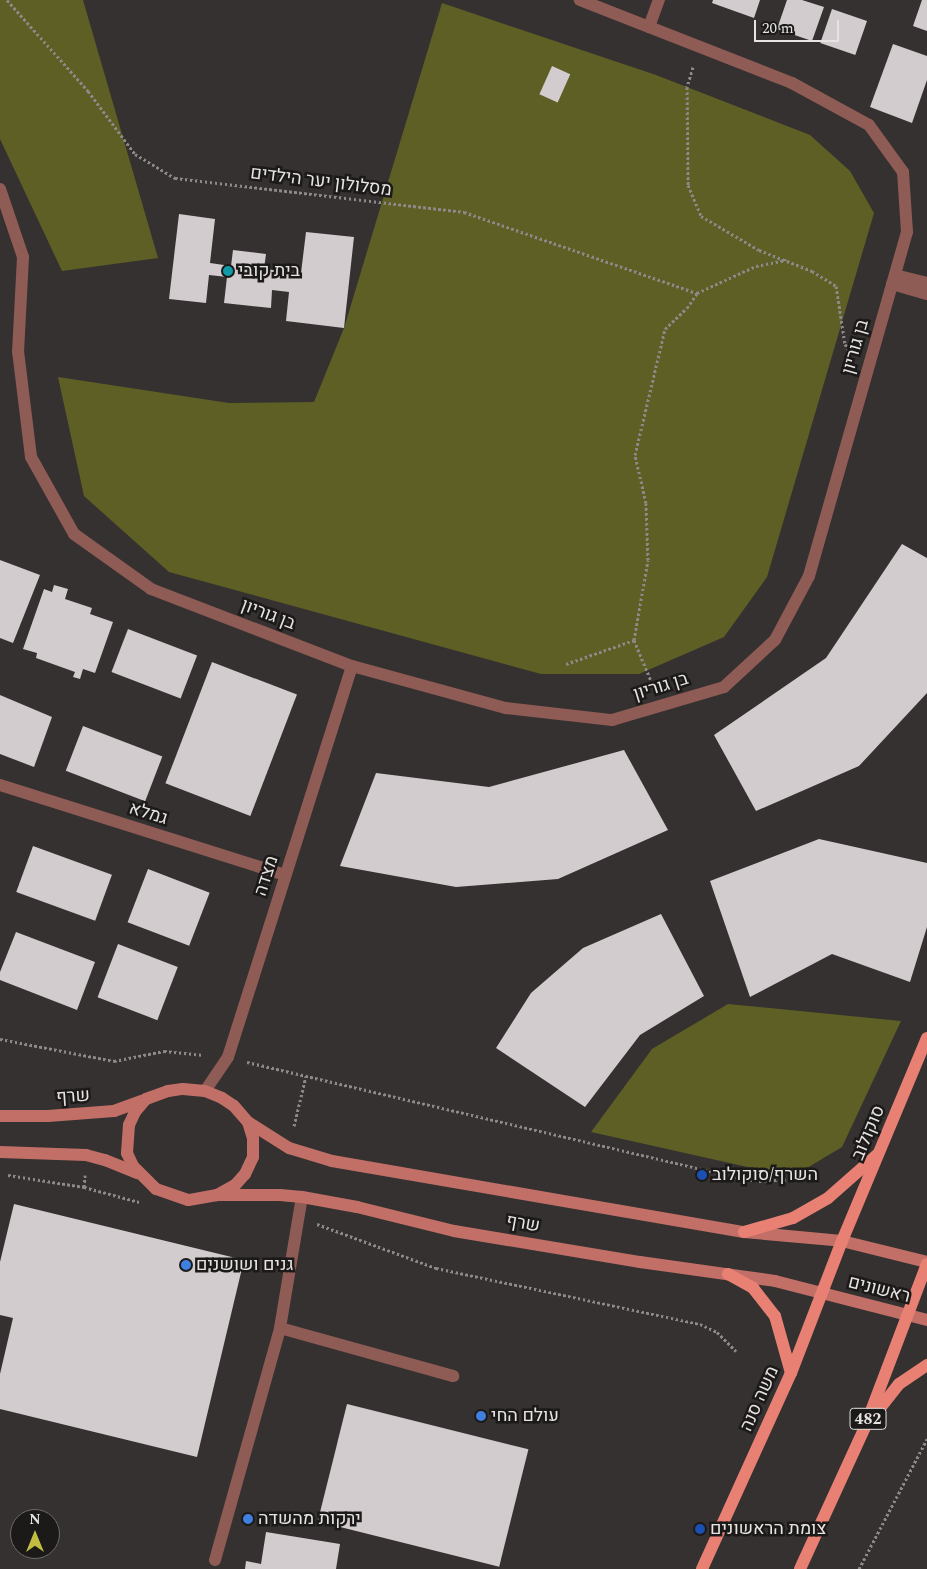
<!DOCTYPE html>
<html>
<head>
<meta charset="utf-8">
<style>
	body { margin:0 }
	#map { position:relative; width:927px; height:1569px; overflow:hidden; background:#353130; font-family:Spectral,Heebo,serif }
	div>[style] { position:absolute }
	.green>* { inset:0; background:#5e5f25 }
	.building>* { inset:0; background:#d2ccce; transform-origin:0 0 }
	.path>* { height:3px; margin-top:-1.5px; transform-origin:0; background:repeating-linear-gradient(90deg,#8d8988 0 2.5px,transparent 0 5px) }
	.lane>* { height:12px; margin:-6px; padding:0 6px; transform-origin:6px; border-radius:6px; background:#8f5b55 }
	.street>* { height:12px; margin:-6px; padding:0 6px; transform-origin:6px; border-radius:6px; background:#8f5b55 }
	.secondary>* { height:12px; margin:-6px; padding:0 6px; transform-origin:6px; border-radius:6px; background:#c27067 }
	.primary>* { height:12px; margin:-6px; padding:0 6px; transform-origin:6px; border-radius:6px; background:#e98074 }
	.dots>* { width:14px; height:14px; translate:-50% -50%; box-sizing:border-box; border:2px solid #1c1a19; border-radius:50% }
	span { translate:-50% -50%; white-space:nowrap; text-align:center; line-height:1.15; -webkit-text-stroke:5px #1c1a19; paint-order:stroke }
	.shield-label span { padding:1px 4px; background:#1c1a19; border:1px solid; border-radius:4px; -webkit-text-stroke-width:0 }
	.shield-label { font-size:16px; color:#e6e3e2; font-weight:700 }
	.street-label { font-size:18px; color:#e6e3e2 }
	.poi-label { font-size:18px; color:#e6e3e2 }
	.left { translate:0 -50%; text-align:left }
	.north { position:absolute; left:10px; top:1509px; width:50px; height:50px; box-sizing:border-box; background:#1c1a19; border:1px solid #6d6a69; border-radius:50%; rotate:0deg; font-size:14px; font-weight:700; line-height:20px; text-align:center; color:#e6e3e2 }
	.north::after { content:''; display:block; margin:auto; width:18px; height:22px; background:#c1bd40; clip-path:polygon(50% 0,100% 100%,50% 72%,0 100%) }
	.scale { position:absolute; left:754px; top:20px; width:85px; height:22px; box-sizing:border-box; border:2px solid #e6e3e2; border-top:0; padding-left:6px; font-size:15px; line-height:18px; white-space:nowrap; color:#e6e3e2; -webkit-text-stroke:4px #1c1a19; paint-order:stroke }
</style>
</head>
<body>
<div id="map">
	<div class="green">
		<div style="clip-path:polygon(0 0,83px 0,158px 258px,62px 271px,0 139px)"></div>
		<div style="clip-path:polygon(442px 3px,656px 75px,810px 135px,850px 171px,874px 213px,767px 577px,724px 637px,639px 674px,541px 674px,169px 572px,84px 496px,58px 377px,229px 403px,314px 402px,344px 328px)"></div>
		<div style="clip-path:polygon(728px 1004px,901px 1021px,842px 1147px,807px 1168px,761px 1170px,591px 1132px,652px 1049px)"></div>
	</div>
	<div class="building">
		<div style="clip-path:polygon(713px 0,760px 0,754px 18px,712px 3px)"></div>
		<div style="clip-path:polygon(787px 0,802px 0,824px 7px,812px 41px,777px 29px)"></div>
		<div style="clip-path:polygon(922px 0,927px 0,927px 31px,913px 26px)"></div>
		<div style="left:832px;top:9px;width:37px;height:36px;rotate:19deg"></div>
		<div style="clip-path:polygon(893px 44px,927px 56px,927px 80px,912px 123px,870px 107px)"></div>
		<div style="left:552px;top:66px;width:20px;height:31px;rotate:24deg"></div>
		<div style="clip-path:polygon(179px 214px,215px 219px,210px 263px,231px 266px,233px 250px,266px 254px,264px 269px,301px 273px,306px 232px,354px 237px,344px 328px,286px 321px,289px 292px,272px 290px,271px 308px,224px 303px,227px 277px,209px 275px,206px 303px,169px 299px)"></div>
		<div style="clip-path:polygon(902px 544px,927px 558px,927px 693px,859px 766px,756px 811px,714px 735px,826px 658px)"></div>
		<div style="clip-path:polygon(0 560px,40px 575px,13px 643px,0 638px)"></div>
		<div style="clip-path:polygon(54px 585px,68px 589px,65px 599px,92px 608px,90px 614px,113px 622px,95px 673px,83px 669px,80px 679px,73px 677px,75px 672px,36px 658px,37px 653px,23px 649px,44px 589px,52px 592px)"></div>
		<div style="left:128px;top:629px;width:74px;height:46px;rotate:21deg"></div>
		<div style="left:212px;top:662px;width:91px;height:130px;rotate:21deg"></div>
		<div style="clip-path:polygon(0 695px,52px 717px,34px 767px,0 754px)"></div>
		<div style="left:83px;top:726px;width:85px;height:48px;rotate:21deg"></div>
		<div style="clip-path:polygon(624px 750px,668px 830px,558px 879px,456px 887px,340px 866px,376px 773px,489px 787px)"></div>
		<div style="clip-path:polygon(819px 839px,927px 863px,927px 927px,910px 982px,832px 954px,750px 997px,710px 881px)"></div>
		<div style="left:33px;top:846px;width:84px;height:49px;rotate:20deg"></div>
		<div style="left:148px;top:869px;width:66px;height:57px;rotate:21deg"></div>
		<div style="clip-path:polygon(661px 914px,704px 996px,640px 1035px,585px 1107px,496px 1048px,531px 993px,583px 948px)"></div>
		<div style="clip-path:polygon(16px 932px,95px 962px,77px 1010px,0 980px,0 972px)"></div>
		<div style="left:118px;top:944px;width:64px;height:57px;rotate:21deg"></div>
		<div style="clip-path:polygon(14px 1204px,244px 1260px,197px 1457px,0 1409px,0 1374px,13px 1318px,0 1315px,0 1262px)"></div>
		<div style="left:347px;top:1404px;width:187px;height:121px;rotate:14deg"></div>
		<div style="clip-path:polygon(266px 1532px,340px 1544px,336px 1569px,245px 1569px,246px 1561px,261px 1564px)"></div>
	</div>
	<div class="path">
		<div style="left:7px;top:0;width:122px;rotate:48.3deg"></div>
		<div style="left:88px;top:91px;width:79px;rotate:53.3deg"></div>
		<div style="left:135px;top:154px;width:47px;rotate:31deg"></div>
		<div style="left:175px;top:178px;width:291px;rotate:6.7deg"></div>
		<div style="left:464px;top:212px;width:247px;rotate:19.2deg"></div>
		<div style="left:693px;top:67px;width:21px;rotate:107deg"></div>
		<div style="left:687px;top:87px;width:98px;rotate:89.4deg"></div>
		<div style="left:688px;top:185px;width:34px;rotate:67deg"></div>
		<div style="left:701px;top:216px;width:67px;rotate:30.4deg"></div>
		<div style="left:759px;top:250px;width:57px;rotate:21.6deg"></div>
		<div style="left:812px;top:271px;width:28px;rotate:32deg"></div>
		<div style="left:836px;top:286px;width:59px;rotate:81.2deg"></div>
		<div style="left:845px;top:344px;width:9px;rotate:58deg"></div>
		<div style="left:634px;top:640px;width:52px;rotate:67.4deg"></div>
		<div style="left:566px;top:664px;width:72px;rotate:-19.4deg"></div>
		<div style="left:634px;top:640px;width:81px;rotate:-80.1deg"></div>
		<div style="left:648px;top:560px;width:57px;rotate:-92deg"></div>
		<div style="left:646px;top:503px;width:49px;rotate:-102.9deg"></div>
		<div style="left:635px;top:455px;width:130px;rotate:-76.6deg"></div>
		<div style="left:665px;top:329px;width:30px;rotate:-44deg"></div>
		<div style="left:687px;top:308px;width:18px;rotate:-56deg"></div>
		<div style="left:697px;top:293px;width:65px;rotate:-24.6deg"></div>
		<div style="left:756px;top:266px;width:31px;rotate:-11deg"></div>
		<div style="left:0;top:1039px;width:116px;rotate:10.9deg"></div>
		<div style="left:114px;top:1061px;width:51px;rotate:-11.3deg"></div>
		<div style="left:164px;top:1051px;width:40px;rotate:5.7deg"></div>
		<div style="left:247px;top:1062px;width:501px;rotate:13.26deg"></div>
		<div style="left:735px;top:1177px;width:24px;rotate:9deg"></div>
		<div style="left:759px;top:1181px;width:53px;rotate:-3.2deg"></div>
		<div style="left:812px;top:1178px;width:5px;rotate:53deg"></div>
		<div style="left:294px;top:1126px;width:51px;rotate:-76.5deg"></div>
		<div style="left:8px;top:1175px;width:77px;rotate:9deg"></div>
		<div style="left:84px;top:1187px;width:57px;rotate:15.3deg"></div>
		<div style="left:84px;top:1187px;width:12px;rotate:-85deg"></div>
		<div style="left:317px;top:1224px;width:127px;rotate:20.3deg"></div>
		<div style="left:436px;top:1268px;width:270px;rotate:12deg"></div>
		<div style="left:700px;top:1324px;width:19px;rotate:25deg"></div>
		<div style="left:717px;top:1332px;width:27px;rotate:45deg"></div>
		<div style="left:859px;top:1569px;width:147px;rotate:-62.4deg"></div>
	</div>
	<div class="lane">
		<div style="left:895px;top:275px;width:33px;rotate:14deg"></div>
		<div style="left:280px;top:1328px;width:180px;rotate:15.5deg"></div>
		<div style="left:215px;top:1560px;width:241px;rotate:-74.3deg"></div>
		<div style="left:280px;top:1328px;width:133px;rotate:-80.5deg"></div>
	</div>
	<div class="street">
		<div style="left:649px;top:27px;width:29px;rotate:-70deg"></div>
		<div style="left:0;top:189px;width:72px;rotate:71.3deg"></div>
		<div style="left:23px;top:257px;width:94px;rotate:93deg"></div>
		<div style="left:18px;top:351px;width:107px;rotate:83deg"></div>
		<div style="left:31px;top:457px;width:88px;rotate:60.8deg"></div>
		<div style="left:74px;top:534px;width:95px;rotate:35.5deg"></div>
		<div style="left:151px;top:589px;width:215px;rotate:21deg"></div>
		<div style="left:352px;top:666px;width:160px;rotate:15.3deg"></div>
		<div style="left:506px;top:708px;width:107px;rotate:6.5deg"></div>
		<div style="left:612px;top:720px;width:117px;rotate:-16.4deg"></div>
		<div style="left:724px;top:687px;width:69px;rotate:-42.7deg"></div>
		<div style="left:775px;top:640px;width:72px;rotate:-62deg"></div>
		<div style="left:809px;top:576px;width:358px;rotate:-74.1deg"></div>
		<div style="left:907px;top:232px;width:60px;rotate:-93.8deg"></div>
		<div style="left:903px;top:172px;width:58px;rotate:-125.9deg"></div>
		<div style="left:869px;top:125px;width:88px;rotate:-151.4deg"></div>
		<div style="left:792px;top:83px;width:228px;rotate:-158.6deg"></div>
		<div style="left:892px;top:284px;width:36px;rotate:16deg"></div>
		<div style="left:0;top:785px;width:299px;rotate:17.5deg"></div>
		<div style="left:205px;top:1091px;width:41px;rotate:-55.9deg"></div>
		<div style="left:228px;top:1057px;width:410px;rotate:-72.4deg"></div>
	</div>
	<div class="secondary">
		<div style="left:183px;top:1089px;width:22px;rotate:5deg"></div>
		<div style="left:205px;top:1091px;width:18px;rotate:22deg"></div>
		<div style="left:222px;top:1098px;width:14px;rotate:34deg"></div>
		<div style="left:234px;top:1106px;width:21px;rotate:49deg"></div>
		<div style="left:248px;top:1122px;width:17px;rotate:73deg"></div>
		<div style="left:253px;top:1138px;width:19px;rotate:90deg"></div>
		<div style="left:253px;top:1157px;width:19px;rotate:115deg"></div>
		<div style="left:245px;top:1174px;width:15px;rotate:132deg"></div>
		<div style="left:235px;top:1185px;width:21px;rotate:151deg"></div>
		<div style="left:217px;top:1195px;width:29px;rotate:170deg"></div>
		<div style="left:188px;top:1200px;width:34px;rotate:-161deg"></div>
		<div style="left:156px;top:1189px;width:33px;rotate:-135deg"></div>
		<div style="left:133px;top:1166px;width:14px;rotate:-115deg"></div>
		<div style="left:127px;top:1153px;width:28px;rotate:-86deg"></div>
		<div style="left:129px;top:1125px;width:14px;rotate:-65deg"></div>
		<div style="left:135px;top:1112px;width:17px;rotate:-50deg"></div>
		<div style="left:146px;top:1099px;width:23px;rotate:-20deg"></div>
		<div style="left:168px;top:1091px;width:15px;rotate:-8deg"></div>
		<div style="left:0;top:1116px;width:48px"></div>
		<div style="left:48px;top:1116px;width:66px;rotate:-4.3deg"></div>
		<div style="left:114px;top:1111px;width:30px;rotate:-20deg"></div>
		<div style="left:248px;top:1122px;width:49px;rotate:32.4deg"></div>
		<div style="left:289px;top:1148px;width:45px;rotate:16.8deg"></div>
		<div style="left:332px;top:1161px;width:418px;rotate:9.8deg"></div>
		<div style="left:744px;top:1232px;width:98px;rotate:5.2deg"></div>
		<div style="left:842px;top:1241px;width:88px;rotate:13.9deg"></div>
		<div style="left:0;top:1152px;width:86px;rotate:2deg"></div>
		<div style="left:86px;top:1155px;width:20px;rotate:15deg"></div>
		<div style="left:105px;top:1160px;width:35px;rotate:22deg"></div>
		<div style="left:217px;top:1195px;width:63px"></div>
		<div style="left:280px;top:1195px;width:22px;rotate:5deg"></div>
		<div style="left:302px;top:1197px;width:56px;rotate:10.3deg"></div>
		<div style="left:357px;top:1207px;width:100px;rotate:13.9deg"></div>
		<div style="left:454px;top:1231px;width:189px;rotate:9.5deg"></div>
		<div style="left:640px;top:1262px;width:136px;rotate:8deg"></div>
		<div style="left:775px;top:1281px;width:157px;rotate:14.4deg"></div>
	</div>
	<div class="primary">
		<div style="left:744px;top:1232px;width:51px;rotate:-15.9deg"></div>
		<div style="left:793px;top:1218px;width:40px;rotate:-29.7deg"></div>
		<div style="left:828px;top:1198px;width:65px;rotate:-41.3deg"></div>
		<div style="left:728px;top:1274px;width:29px;rotate:29deg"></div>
		<div style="left:753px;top:1288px;width:36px;rotate:52deg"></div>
		<div style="left:775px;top:1316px;width:59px;rotate:74.3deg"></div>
		<div style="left:873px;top:1417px;width:42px;rotate:-51.8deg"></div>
		<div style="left:899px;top:1384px;width:34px;rotate:-34deg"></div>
		<div style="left:702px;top:1569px;width:215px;rotate:-65.6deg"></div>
		<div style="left:791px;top:1373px;width:142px;rotate:-68.9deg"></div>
		<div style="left:842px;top:1241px;width:220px;rotate:-67.3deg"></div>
		<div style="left:800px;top:1569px;width:156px;rotate:-65.4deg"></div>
		<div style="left:865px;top:1427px;width:174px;rotate:-69.2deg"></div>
	</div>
	<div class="dots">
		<div style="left:228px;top:271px;background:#0f9aa8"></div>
		<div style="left:702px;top:1175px;background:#1a4fb4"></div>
		<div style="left:186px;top:1265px;background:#3f7fe0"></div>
		<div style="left:481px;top:1416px;background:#3f7fe0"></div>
		<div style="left:248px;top:1519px;background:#3f7fe0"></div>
		<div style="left:700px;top:1529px;background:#1a4fb4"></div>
	</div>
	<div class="shield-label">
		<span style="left:868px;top:1419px">482</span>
	</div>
	<div class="street-label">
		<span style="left:321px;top:182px;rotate:7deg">מסלולון יער הילדים</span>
		<span style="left:856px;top:347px;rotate:-74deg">בן גוריון</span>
		<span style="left:268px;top:615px;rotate:21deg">בן גוריון</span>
		<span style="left:661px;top:687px;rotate:-17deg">בן גוריון</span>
		<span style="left:148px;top:814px;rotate:17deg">גמלא</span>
		<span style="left:267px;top:876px;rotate:-72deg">מצדה</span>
		<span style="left:73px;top:1097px;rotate:-4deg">שרף</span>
		<span style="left:869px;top:1133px;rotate:-67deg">סוקולוב</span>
		<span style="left:523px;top:1224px;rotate:10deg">שרף</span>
		<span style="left:879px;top:1290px;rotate:14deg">ראשונים</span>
		<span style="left:760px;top:1399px;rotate:-66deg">משה סנה</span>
	</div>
	<div class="poi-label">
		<span class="left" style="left:238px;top:271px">בית קובי</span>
		<span class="left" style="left:712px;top:1175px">השרף/סוקולוב</span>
		<span class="left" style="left:196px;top:1265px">גנים ושושנים</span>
		<span class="left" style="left:491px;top:1416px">עולם החי</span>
		<span class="left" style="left:258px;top:1519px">ירקות מהשדה</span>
		<span class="left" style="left:710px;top:1529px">צומת הראשונים</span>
	</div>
	<div class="north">N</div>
	<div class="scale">20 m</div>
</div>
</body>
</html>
